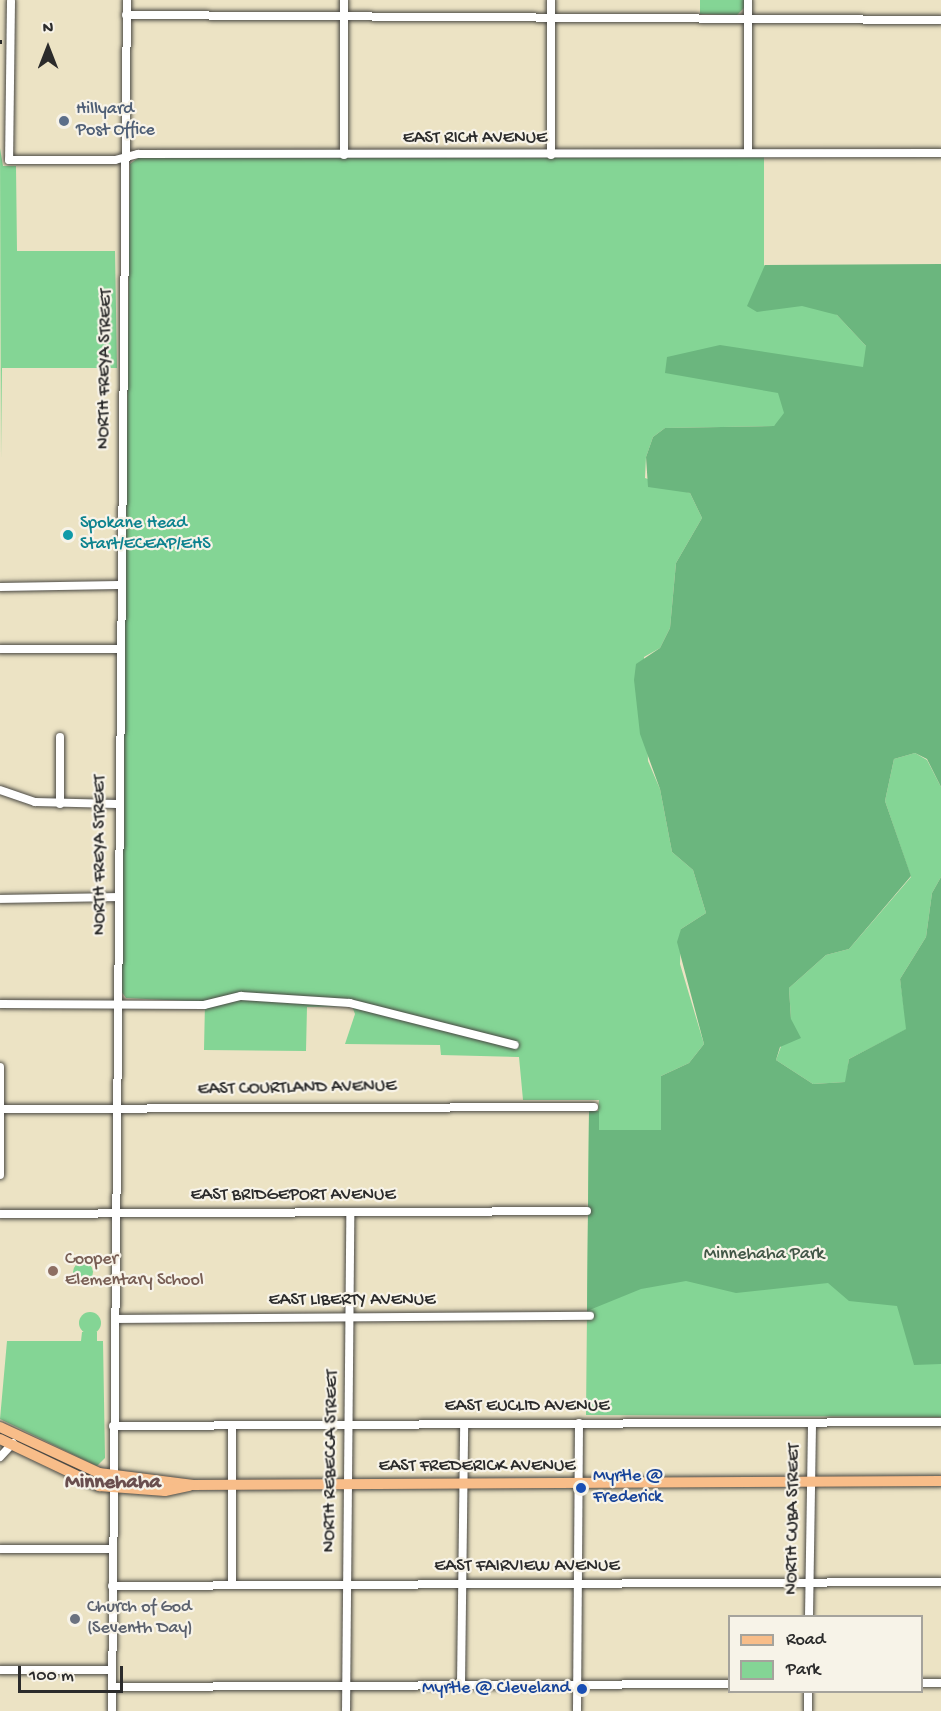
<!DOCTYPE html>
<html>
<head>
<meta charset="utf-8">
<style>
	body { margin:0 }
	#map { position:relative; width:941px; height:1711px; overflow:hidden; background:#ece3c4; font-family:"Gochi Hand",sans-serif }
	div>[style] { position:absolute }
	.green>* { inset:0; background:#84d595 }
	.round { border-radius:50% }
	.forest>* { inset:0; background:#6bb67e }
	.roads { filter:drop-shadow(0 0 2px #484742) drop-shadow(0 0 2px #484742) }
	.minor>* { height:8px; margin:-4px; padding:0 4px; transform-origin:4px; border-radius:4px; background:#fff }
	.major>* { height:10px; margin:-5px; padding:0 5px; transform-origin:5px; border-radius:5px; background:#f8bd89 }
	.rail>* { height:4.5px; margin-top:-2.25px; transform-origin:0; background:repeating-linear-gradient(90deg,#f7f3e8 0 7px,#2b2b2b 0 14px); box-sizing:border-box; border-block:2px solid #2b2b2b }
	.dots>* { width:16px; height:16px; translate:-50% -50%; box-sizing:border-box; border:3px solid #f7f3e8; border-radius:50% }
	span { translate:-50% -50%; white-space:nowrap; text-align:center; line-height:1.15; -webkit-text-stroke:4.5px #f7f3e8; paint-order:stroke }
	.service-label { font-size:18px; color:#4e5e75 }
	.left { translate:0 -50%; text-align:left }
	.street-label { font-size:18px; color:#2b2b2b }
	.culture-label { font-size:18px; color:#0d838f }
	.park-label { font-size:18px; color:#415646 }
	.education-label { font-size:18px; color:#785e54 }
	.transit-label { font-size:18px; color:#164399 }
	.right { translate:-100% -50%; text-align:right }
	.worship-label { font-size:18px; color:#5b616d }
	.quarter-label { font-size:21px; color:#694e4e; font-weight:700 }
	.legend { position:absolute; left:728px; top:1615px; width:195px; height:78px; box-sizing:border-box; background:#f7f3e8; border:2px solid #a5a39c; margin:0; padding:8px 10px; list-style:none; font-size:18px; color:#2b2b2b }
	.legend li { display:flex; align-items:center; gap:12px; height:30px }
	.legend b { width:30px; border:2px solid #a5a39c }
	.north { position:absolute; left:18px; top:18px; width:60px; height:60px; -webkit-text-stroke:4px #f7f3e8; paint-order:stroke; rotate:0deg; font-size:16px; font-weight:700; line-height:24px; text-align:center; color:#2b2b2b }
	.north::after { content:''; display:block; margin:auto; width:21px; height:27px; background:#2b2b2b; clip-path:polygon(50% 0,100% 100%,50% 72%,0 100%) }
	.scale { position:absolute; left:18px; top:1666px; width:105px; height:27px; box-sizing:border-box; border:3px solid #2b2b2b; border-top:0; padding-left:8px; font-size:18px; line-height:21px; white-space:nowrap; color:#2b2b2b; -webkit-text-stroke:4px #f7f3e8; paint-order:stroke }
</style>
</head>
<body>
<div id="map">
	<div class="green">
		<div style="clip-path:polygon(700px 0,744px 0,744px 8px,737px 15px,700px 14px)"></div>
		<div style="clip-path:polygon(0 148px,3px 166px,16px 166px,17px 251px,115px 251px,117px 368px,2px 368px,1px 460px)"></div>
		<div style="clip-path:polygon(764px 157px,764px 265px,837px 315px,866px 346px,878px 384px,774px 426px,665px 428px,653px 437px,646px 457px,645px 478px,690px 493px,702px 518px,676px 563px,670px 628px,660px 648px,644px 657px,648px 761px,660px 789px,672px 852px,693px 870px,706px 913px,681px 929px,680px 964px,704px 1044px,689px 1063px,661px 1076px,941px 1094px,941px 1417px,586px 1415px,589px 1111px,598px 1111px,599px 1100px,523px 1100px,519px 1057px,441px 1055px,440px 1045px,345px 1044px,355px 1014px,352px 1006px,307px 1007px,306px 1051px,204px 1050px,205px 1002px,126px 998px,121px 991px,130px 164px,138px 158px)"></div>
		<div style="clip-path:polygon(915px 753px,927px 760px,941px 787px,941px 877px,932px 893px,926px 937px,900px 979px,907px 1029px,849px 1059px,846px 1082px,813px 1084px,776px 1060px,791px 1019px,789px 988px,826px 955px,849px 949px,911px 877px,885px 801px,894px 759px)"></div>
		<div class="round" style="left:73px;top:1262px;width:20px;height:20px"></div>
		<div class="round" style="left:79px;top:1312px;width:22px;height:22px"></div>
		<div style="clip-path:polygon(82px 1332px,97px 1332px,97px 1341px,103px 1341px,105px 1458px,97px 1466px,0 1419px,7px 1341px,81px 1341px)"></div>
	</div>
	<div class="forest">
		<div style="clip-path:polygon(941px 264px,941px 787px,927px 759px,915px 753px,894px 759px,885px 801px,911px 876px,849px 949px,826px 955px,789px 988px,791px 1019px,801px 1038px,780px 1047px,776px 1060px,813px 1084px,845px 1082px,849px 1059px,906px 1029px,900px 979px,926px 937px,932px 893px,941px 877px,941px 1364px,914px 1365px,897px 1306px,849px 1301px,828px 1283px,736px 1293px,686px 1281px,641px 1289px,587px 1311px,589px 1111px,599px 1111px,599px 1130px,661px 1130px,661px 1076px,689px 1063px,704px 1044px,677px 942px,681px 929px,706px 913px,693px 870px,672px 852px,660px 789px,640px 734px,634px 680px,636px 664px,660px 648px,670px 628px,676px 563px,702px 518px,690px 493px,648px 487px,646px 457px,653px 437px,665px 428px,774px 426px,784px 413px,778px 393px,665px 373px,667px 357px,720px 345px,863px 367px,866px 346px,837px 315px,802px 306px,757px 312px,747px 306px,765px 265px)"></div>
	</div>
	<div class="roads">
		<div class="minor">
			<div style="left:11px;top:1px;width:159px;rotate:90.7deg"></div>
			<div style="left:9px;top:160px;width:106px"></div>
			<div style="left:115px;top:160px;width:24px;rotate:-15deg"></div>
			<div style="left:138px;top:154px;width:803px;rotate:-0.07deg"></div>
			<div style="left:126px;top:15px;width:815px;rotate:0.35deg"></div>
			<div style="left:748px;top:152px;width:152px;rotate:-90deg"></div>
			<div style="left:344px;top:155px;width:155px;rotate:-90deg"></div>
			<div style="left:551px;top:155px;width:155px;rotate:-90deg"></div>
			<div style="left:0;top:587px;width:119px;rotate:-1deg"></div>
			<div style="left:0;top:649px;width:119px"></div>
			<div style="left:0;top:790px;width:37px;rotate:19deg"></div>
			<div style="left:35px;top:802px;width:82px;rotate:1.4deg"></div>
			<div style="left:60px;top:804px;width:67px;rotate:-90deg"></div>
			<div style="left:0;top:899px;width:117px;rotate:-1deg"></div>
			<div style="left:0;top:1004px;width:204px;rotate:0.3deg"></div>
			<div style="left:204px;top:1005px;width:38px;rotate:-14deg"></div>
			<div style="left:241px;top:996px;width:109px;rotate:3.7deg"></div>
			<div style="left:350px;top:1003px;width:170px;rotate:14.3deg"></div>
			<div style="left:0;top:1067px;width:108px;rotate:90deg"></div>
			<div style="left:0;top:1109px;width:594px;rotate:-0.19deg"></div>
			<div style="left:0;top:1214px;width:587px;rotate:-0.29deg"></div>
			<div style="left:115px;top:1319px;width:475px;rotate:-0.4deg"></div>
			<div style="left:113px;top:1426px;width:828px;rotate:-0.28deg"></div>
			<div style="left:0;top:1457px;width:19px;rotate:-47deg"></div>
			<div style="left:0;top:1549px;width:112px"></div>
			<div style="left:232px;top:1585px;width:160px;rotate:-90deg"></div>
			<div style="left:112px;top:1586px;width:829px;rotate:-0.28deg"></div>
			<div style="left:809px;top:1616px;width:193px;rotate:-89.1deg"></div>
			<div style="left:0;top:1670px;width:112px"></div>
			<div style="left:922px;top:1683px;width:19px"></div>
			<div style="left:461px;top:1685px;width:261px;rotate:-89.3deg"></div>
			<div style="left:112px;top:1687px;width:618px;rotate:-0.28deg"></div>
			<div style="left:112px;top:1711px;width:1711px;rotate:-89.5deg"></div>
			<div style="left:346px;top:1711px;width:499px;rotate:-89.5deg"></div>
			<div style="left:577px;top:1711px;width:288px;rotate:-89.6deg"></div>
			<div style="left:808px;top:1711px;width:19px;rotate:-90deg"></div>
		</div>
		<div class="major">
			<div style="left:0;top:1427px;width:109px;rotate:24.9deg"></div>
			<div style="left:99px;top:1473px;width:95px;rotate:7.3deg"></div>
			<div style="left:193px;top:1485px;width:748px;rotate:-0.31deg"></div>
			<div style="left:0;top:1439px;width:110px;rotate:25.4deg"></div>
			<div style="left:99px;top:1486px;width:66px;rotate:4.3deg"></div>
			<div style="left:165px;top:1491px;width:25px;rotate:-12deg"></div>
		</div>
	</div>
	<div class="rail">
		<div style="left:0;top:42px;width:2px"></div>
	</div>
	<div class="dots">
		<div style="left:64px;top:121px;background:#5c6f8a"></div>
		<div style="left:68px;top:535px;background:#0f9aa8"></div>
		<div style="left:53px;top:1271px;background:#8d6e63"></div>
		<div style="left:581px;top:1488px;background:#1a4fb4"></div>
		<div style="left:75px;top:1619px;background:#6b7280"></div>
		<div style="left:582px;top:1689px;background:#1a4fb4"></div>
	</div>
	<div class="service-label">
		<span class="left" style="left:76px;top:121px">Hillyard<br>Post Office</span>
	</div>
	<div class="street-label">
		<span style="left:475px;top:139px">EAST RICH AVENUE</span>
		<span style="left:106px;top:369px;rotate:-89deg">NORTH FREYA STREET</span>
		<span style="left:101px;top:855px;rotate:-90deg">NORTH FREYA STREET</span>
		<span style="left:297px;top:1089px;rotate:-1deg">EAST COURTLAND AVENUE</span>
		<span style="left:293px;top:1196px">EAST BRIDGEPORT AVENUE</span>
		<span style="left:352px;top:1301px">EAST LIBERTY AVENUE</span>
		<span style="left:527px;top:1407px">EAST EUCLID AVENUE</span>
		<span style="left:332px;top:1461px;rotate:-89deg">NORTH REBECCA STREET</span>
		<span style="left:477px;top:1467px">EAST FREDERICK AVENUE</span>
		<span style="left:794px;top:1519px;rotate:-89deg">NORTH CUBA STREET</span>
		<span style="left:527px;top:1567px">EAST FAIRVIEW AVENUE</span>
	</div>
	<div class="culture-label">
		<span class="left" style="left:80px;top:535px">Spokane Head<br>Start/ECEAP/EHS</span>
	</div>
	<div class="park-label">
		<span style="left:764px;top:1255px">Minnehaha Park</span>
	</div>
	<div class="education-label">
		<span class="left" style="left:65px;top:1271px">Cooper<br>Elementary School</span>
	</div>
	<div class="transit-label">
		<span class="left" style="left:593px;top:1488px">Myrtle @<br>Frederick</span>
		<span class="right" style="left:570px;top:1689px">Myrtle @ Cleveland</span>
	</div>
	<div class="worship-label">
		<span class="left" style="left:87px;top:1619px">Church of God<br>(Seventh Day)</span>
	</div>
	<div class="quarter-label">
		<span style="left:113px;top:1484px">Minnehaha</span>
	</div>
	<ul class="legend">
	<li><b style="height:8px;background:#f8bd89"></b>Road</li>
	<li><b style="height:16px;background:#84d595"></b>Park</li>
	</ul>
	<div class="north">N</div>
	<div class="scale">100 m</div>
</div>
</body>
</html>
